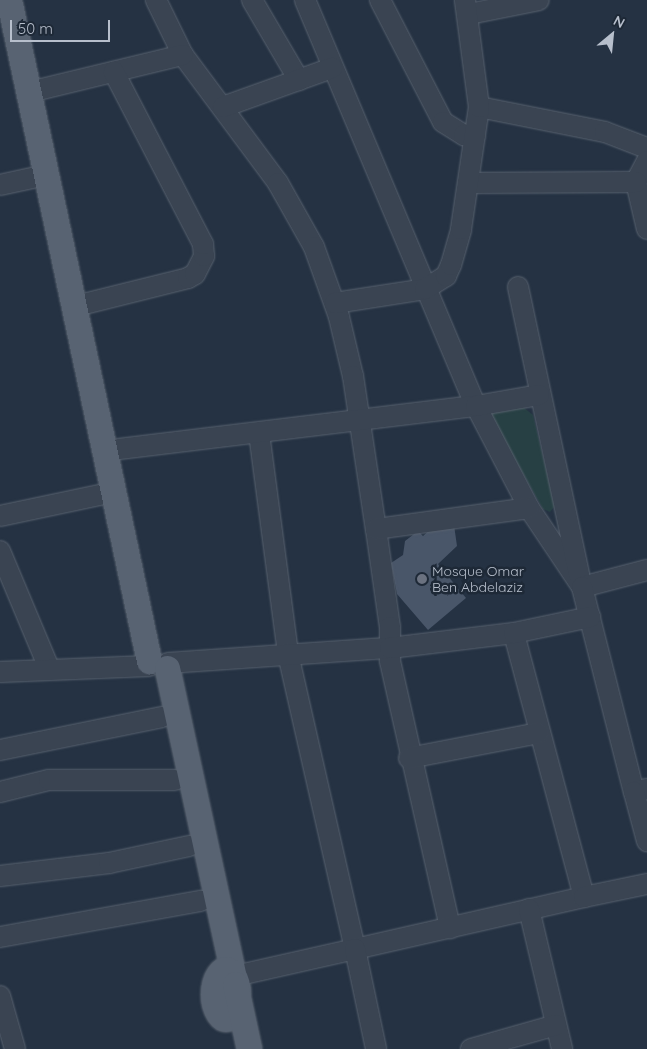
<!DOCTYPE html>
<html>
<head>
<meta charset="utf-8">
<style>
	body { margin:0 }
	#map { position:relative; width:647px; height:1049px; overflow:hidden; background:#253243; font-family:Quicksand,sans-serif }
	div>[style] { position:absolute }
	.green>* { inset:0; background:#274044 }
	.building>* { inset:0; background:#495669 }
	.roads { filter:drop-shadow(0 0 1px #58626f) drop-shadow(0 0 1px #58626f) }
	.minor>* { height:20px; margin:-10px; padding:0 10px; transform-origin:10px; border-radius:10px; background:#3a4452 }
	.major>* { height:25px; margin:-12.5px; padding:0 12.5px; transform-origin:12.5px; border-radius:12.5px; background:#586372 }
	.major>.ring { margin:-12.5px; padding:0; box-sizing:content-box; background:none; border:25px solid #586372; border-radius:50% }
	.dots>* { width:14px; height:14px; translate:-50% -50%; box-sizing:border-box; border:2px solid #1e2937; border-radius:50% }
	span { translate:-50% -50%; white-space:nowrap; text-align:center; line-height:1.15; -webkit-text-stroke:5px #1e2937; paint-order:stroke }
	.poi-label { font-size:14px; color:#b7bfcc }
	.left { translate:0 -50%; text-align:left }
	.north { position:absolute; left:587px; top:10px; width:50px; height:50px; -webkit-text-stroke:4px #1e2937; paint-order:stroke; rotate:28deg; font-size:14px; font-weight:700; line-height:20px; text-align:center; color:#b7bfcc }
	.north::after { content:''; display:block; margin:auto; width:18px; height:22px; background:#b7bfcc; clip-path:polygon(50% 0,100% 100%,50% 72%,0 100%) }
	.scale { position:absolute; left:10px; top:20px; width:100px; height:22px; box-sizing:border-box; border:2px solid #b7bfcc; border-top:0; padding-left:6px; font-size:15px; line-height:18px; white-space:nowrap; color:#b7bfcc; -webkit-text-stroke:4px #1e2937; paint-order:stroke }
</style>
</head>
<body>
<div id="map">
	<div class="green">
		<div style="clip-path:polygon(523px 407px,533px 415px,555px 506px,550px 512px,543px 509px,491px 418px,491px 413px)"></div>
	</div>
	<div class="building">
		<div style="clip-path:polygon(454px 525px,457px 546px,438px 564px,466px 598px,428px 630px,397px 594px,391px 563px,403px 555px,405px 541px,418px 531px,423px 536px,432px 528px)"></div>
	</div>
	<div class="roads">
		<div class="minor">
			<div style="left:156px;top:0;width:61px;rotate:63.9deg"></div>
			<div style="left:183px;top:55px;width:159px;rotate:53.4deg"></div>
			<div style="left:278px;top:183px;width:73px;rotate:60.6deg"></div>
			<div style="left:314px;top:247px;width:74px;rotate:70.3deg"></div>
			<div style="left:339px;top:317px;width:61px;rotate:76.7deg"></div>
			<div style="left:353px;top:376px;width:155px;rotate:81.5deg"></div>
			<div style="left:376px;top:529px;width:99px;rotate:81.9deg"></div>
			<div style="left:390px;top:627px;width:34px;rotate:90deg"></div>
			<div style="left:390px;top:661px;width:274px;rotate:77.3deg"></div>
			<div style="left:252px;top:0;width:93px;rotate:59.6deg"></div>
			<div style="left:305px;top:0;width:441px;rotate:67.2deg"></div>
			<div style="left:476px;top:406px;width:115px;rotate:62.5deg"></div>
			<div style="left:529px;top:508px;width:95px;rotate:56.1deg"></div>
			<div style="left:380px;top:0;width:137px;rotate:62.7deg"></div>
			<div style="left:443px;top:122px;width:25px;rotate:32deg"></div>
			<div style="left:464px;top:135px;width:11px;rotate:5deg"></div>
			<div style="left:469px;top:14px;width:71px;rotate:-11.3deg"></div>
			<div style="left:42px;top:89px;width:145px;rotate:-13.6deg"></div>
			<div style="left:223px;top:107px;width:116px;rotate:-19.7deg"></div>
			<div style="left:479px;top:107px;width:128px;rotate:11.2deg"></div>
			<div style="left:605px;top:132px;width:45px;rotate:20.9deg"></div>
			<div style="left:647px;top:161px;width:24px;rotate:118deg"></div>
			<div style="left:636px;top:182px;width:48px;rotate:76.8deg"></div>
			<div style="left:468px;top:183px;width:168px;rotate:-0.3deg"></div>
			<div style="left:0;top:185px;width:47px;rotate:-12.3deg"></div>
			<div style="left:518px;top:287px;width:294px;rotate:78deg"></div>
			<div style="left:88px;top:303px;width:103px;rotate:-14deg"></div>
			<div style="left:188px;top:278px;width:8px;rotate:-30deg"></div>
			<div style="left:195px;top:274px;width:20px;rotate:-63deg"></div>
			<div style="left:204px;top:256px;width:12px;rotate:-95deg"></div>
			<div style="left:203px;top:244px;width:194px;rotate:-117.4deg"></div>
			<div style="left:335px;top:303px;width:91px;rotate:-8.8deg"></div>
			<div style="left:425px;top:289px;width:25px;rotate:-32deg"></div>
			<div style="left:446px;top:276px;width:12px;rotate:-66deg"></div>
			<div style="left:451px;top:265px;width:37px;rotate:-74deg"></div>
			<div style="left:461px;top:229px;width:123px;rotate:-81.6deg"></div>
			<div style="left:479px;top:107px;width:108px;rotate:-97.5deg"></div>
			<div style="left:259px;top:433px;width:223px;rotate:82.5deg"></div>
			<div style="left:288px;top:654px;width:303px;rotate:77.2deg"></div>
			<div style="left:355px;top:949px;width:235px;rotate:-12.8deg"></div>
			<div style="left:584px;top:897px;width:273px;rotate:-104.9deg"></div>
			<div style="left:119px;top:449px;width:360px;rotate:-6.9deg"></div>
			<div style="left:476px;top:406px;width:64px;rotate:-9.9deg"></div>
			<div style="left:0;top:516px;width:116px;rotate:-11.9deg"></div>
			<div style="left:376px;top:529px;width:154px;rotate:-7.8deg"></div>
			<div style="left:0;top:551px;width:127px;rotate:67.3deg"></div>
			<div style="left:647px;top:570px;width:67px;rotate:165.3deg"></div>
			<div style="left:582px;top:587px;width:211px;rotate:75.8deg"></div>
			<div style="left:634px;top:792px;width:13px;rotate:-13deg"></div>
			<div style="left:168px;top:663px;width:223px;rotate:-3.9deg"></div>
			<div style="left:390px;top:648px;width:125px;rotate:-6.9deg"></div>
			<div style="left:514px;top:633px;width:78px;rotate:-11.9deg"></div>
			<div style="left:0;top:672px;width:149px;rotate:-2.3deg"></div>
			<div style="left:0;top:750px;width:165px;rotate:-11.5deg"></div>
			<div style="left:409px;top:758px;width:132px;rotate:-10.9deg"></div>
			<div style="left:0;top:792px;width:50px;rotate:-13.8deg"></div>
			<div style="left:49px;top:780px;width:126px"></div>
			<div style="left:634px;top:792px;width:51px;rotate:75.1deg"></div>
			<div style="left:0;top:876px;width:110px;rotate:-6.8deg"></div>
			<div style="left:109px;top:863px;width:82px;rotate:-12deg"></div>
			<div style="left:584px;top:897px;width:64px;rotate:-11.7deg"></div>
			<div style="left:529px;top:909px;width:144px;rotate:76.7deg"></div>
			<div style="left:0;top:937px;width:204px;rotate:-10.2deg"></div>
			<div style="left:235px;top:976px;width:123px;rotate:-12.7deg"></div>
			<div style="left:355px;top:949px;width:102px;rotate:78.1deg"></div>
			<div style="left:0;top:996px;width:55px;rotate:74.2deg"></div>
			<div style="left:471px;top:1049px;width:88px;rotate:-15.8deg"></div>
		</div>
		<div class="major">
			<div style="left:9px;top:0;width:676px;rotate:78.04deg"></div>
			<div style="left:167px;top:668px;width:312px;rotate:77.8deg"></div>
			<div class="ring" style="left:213px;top:969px;width:-3px;height:-3px"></div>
			<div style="left:235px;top:984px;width:66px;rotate:77.8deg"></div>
		</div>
	</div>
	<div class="dots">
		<div style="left:422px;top:579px;background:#6b7280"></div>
	</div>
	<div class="poi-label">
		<span class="left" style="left:432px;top:579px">Mosque Omar<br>Ben Abdelaziz</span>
	</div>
	<div class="north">N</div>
	<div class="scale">50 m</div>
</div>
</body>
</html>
